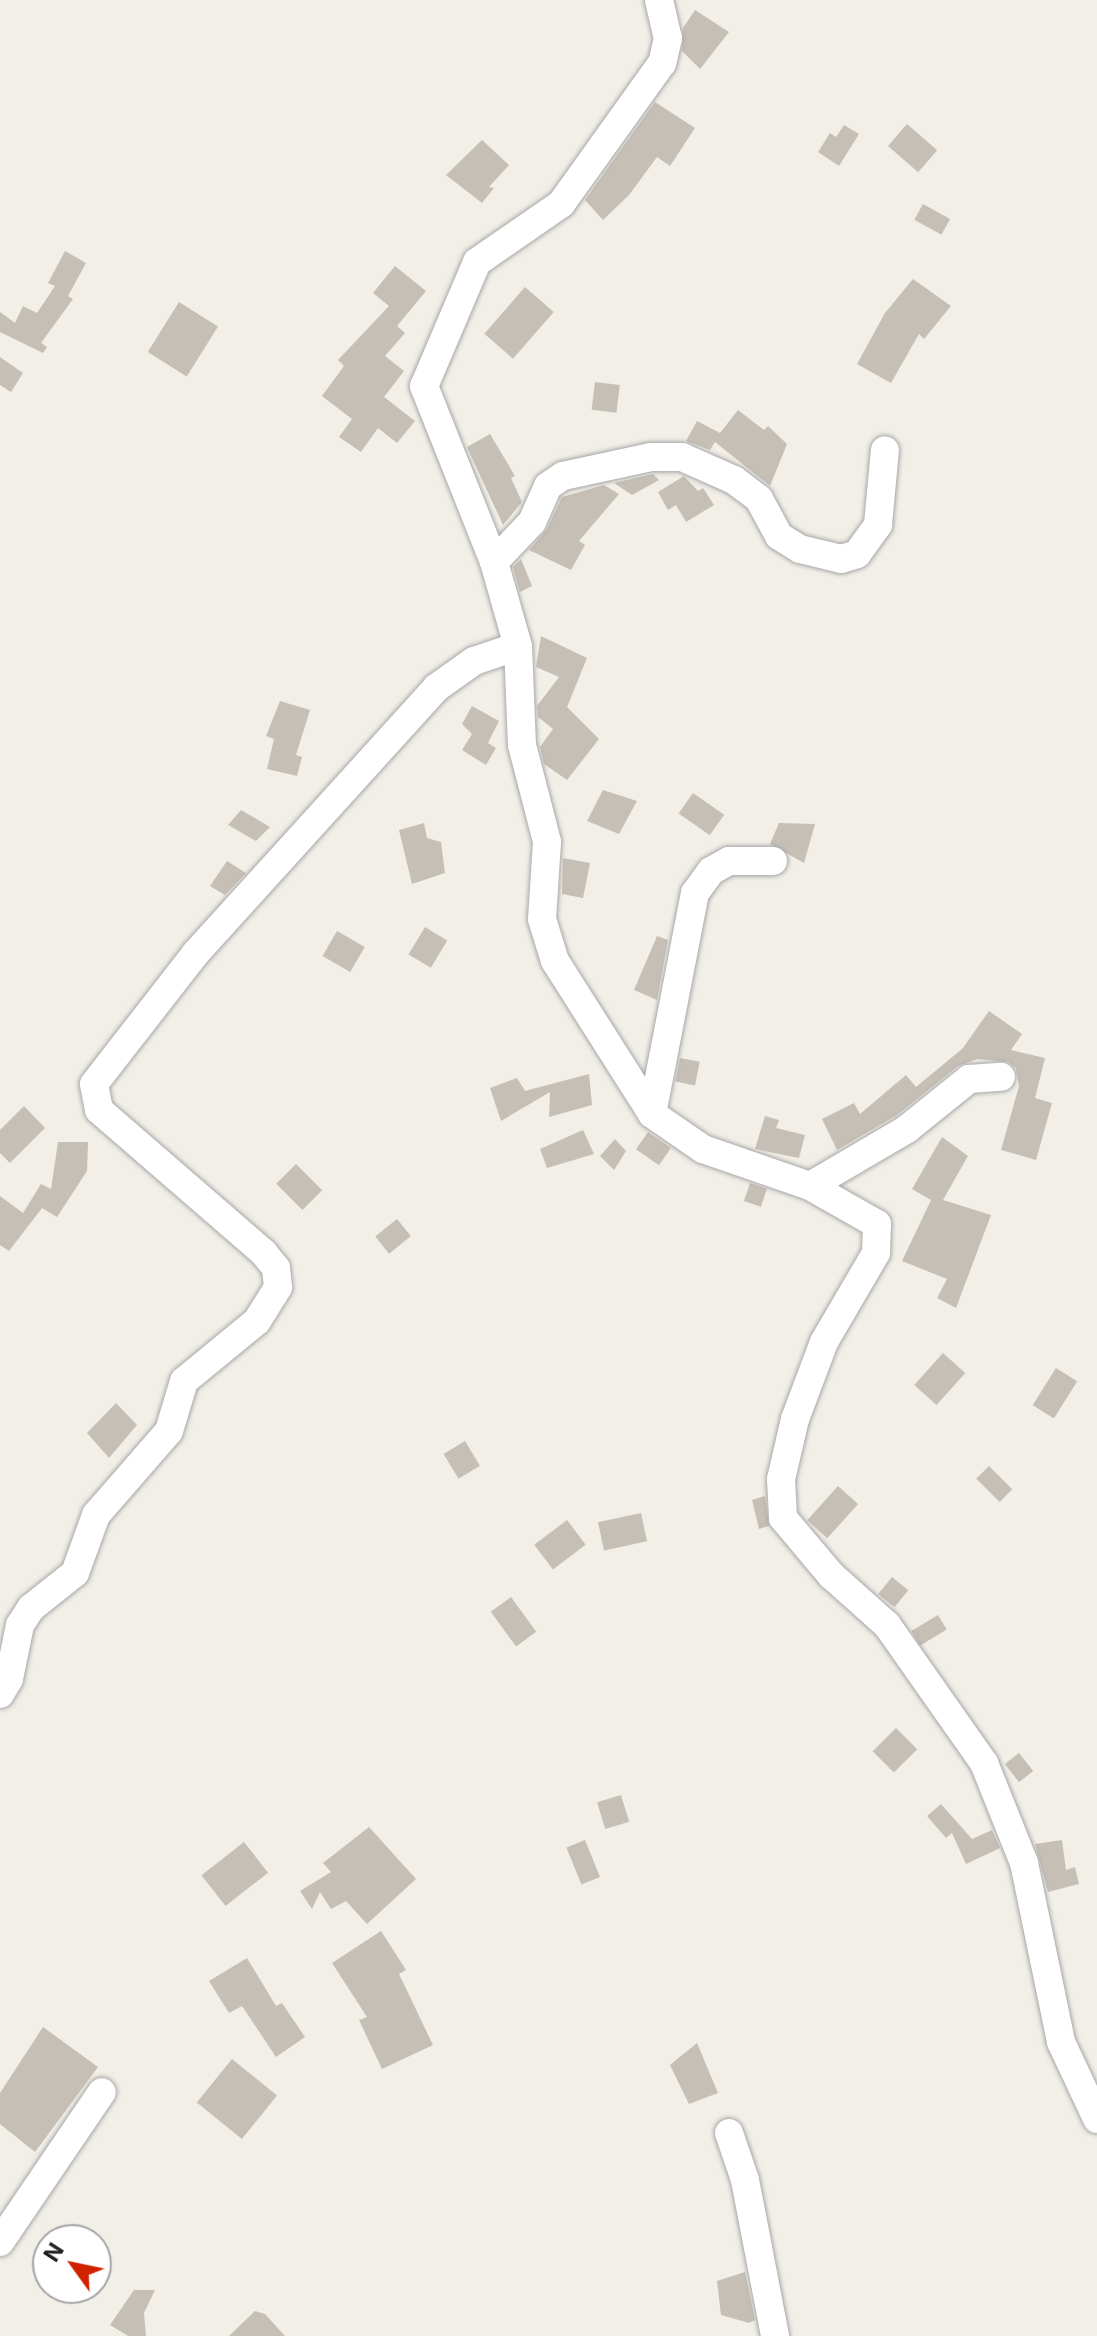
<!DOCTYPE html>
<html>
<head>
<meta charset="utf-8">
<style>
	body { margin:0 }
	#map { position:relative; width:1097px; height:2336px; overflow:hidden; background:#f1efe7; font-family:Inter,sans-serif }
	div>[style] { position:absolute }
	.building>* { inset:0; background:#c6bfb6; transform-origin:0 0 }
	.roads { filter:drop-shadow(0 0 2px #a7a7a7) drop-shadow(0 0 2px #a7a7a7) }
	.minor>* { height:28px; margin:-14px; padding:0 14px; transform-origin:14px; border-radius:14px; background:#fff }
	span { translate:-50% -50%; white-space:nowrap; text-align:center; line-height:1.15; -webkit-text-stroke:6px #fff; paint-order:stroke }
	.north { position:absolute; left:32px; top:2224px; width:80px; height:80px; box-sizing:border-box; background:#fff; border:2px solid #a6a6a6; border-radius:50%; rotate:303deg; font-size:22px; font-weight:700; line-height:32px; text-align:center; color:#202020 }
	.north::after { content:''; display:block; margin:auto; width:28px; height:36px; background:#d12200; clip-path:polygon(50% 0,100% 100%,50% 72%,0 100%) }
</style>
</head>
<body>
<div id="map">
	<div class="building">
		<div style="clip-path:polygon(695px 10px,729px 32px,700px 69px,682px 51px,683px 28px)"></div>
		<div style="clip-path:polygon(655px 102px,695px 128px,670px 166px,657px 157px,629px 195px,603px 220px,585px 200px)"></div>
		<div style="left:907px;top:124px;width:40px;height:29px;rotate:41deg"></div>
		<div style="clip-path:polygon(844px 125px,859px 134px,839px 166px,818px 152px,830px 133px,836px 137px)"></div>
		<div style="clip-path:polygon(482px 140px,509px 165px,489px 187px,494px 188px,482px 203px,446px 175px)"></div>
		<div style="left:923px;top:204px;width:31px;height:18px;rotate:29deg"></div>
		<div style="clip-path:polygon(65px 251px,86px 263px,68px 296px,73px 299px,41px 343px,47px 347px,43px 353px,0 332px,0 312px,15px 323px,23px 306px,37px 313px,55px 286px,48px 283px)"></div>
		<div style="clip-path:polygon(395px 266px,426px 291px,397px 326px,405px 333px,385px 356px,404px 371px,384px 397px,415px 421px,397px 443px,378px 428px,361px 452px,339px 437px,352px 419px,322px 396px,344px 366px,338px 360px,389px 306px,373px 293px)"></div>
		<div style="clip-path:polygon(913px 279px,951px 306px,924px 339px,919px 334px,891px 383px,857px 364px,885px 313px)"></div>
		<div style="left:525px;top:287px;width:38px;height:62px;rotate:41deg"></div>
		<div style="left:179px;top:302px;width:46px;height:59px;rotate:32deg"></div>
		<div style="clip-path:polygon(0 357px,23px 373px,11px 392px,0 385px)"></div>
		<div style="left:595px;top:382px;width:25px;height:28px;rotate:7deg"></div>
		<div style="clip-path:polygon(738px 410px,764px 430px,768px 426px,787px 444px,770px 486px,715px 442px,710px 450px,686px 441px,697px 421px,720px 433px)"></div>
		<div style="clip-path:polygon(490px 434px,515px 476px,511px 478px,522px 502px,503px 525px,467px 447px)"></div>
		<div style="clip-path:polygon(653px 474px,659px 480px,632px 495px,614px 483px)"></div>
		<div style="clip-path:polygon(684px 476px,698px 491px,703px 488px,714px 505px,686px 522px,676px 505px,668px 510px,658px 492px)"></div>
		<div style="clip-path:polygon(604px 485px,619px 494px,579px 541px,585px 545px,571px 570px,529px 550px,547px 529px,562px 497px)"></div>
		<div style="clip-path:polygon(521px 559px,532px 586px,520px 592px,513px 567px)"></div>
		<div style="clip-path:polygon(541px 636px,587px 658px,567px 707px,599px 739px,567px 780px,544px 764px,540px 747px,553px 729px,538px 717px,537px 706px,559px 677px,536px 667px)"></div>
		<div style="clip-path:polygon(280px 701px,310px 710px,296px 755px,302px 757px,297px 776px,267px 769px,274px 739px,266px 736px)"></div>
		<div style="clip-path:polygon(472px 706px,499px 721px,488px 743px,496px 748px,486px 765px,462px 750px,472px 734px,462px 724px)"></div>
		<div style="clip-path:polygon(603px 790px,637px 801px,619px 834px,587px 821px)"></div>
		<div style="left:693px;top:793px;width:38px;height:25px;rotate:35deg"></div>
		<div style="clip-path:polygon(241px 810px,270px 827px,256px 841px,228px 825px)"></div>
		<div style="clip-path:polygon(424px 823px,427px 838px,441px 842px,445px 873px,412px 884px,399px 830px)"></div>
		<div style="clip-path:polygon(779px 823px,815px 824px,804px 863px,770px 844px)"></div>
		<div style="clip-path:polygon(563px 858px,590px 863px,583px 898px,562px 894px)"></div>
		<div style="clip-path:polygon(227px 861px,246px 873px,225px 895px,210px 886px)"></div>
		<div style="left:425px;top:927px;width:26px;height:32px;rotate:31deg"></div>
		<div style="left:337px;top:931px;width:32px;height:29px;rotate:30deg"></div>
		<div style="clip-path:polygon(657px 936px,668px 940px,657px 1000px,634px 990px)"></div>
		<div style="clip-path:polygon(989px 1011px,1022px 1034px,1011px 1050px,1045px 1058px,1035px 1098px,1052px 1103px,1036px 1160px,1001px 1150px,1019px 1086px,1016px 1068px,1008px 1062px,977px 1059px,958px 1066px,897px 1115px,837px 1150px,822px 1119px,854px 1103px,860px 1114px,906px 1075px,916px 1087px,963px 1048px)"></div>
		<div style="left:680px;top:1058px;width:20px;height:24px;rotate:11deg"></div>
		<div style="clip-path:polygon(589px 1074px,592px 1105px,549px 1117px,550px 1092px,501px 1121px,490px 1088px,517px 1078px,525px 1091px)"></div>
		<div style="clip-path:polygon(24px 1106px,45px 1128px,10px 1163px,0 1153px,0 1130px)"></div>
		<div style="clip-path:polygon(765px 1116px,779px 1120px,776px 1128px,805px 1135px,799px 1158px,755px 1149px)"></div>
		<div style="clip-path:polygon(583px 1130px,594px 1154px,547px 1168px,540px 1149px)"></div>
		<div style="left:648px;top:1132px;width:28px;height:21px;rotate:35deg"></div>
		<div style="clip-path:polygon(942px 1137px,968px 1156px,943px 1200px,991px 1215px,956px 1308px,937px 1298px,947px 1279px,902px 1261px,931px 1200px,912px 1189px)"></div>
		<div style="clip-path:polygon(615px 1139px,626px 1151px,614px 1170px,600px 1156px)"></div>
		<div style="clip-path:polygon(58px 1142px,88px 1142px,87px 1171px,57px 1217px,42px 1208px,9px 1251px,0 1245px,0 1196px,23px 1213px,41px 1184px,51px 1189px)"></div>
		<div style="left:296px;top:1164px;width:37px;height:28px;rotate:45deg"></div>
		<div style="left:750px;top:1183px;width:18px;height:19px;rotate:19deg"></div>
		<div style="left:397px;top:1219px;width:22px;height:28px;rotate:51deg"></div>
		<div style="left:943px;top:1353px;width:30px;height:43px;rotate:42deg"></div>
		<div style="left:1056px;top:1368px;width:25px;height:44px;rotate:32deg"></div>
		<div style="clip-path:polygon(116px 1403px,137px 1425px,109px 1458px,87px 1433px)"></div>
		<div style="left:465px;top:1441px;width:29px;height:25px;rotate:59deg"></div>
		<div style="left:989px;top:1466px;width:33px;height:18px;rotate:45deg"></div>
		<div style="left:838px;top:1486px;width:27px;height:46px;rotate:42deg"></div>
		<div style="clip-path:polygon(765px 1496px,769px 1526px,759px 1529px,752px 1500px)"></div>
		<div style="left:641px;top:1513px;width:29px;height:44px;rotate:78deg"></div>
		<div style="left:567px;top:1520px;width:31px;height:41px;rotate:53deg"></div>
		<div style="left:892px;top:1577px;width:21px;height:22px;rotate:39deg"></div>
		<div style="left:511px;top:1597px;width:43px;height:25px;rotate:54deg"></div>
		<div style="left:938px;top:1615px;width:17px;height:31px;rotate:59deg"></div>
		<div style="left:896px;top:1728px;width:30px;height:33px;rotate:45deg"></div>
		<div style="left:1019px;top:1753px;width:23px;height:18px;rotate:52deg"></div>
		<div style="left:621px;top:1795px;width:28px;height:25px;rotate:73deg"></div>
		<div style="clip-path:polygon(941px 1804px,972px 1839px,992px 1830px,1000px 1848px,966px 1864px,952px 1833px,946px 1838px,927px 1816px)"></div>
		<div style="clip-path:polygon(369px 1827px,416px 1879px,367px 1924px,346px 1901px,331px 1909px,320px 1892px,312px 1909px,300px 1891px,331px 1872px,323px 1863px)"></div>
		<div style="left:585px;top:1840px;width:40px;height:20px;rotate:68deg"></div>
		<div style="clip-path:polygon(1062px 1840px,1066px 1870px,1075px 1867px,1079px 1884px,1048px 1892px,1035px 1844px)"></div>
		<div style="left:244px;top:1842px;width:39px;height:54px;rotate:52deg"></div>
		<div style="clip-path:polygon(381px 1931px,406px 1970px,399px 1974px,433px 2045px,382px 2069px,359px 2020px,367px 2017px,332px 1963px)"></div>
		<div style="clip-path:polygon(247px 1958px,276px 2006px,282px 2003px,305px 2037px,276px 2057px,242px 2006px,229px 2013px,209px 1981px)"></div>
		<div style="clip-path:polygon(43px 2027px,98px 2067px,35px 2152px,0 2124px,0 2093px)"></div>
		<div style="clip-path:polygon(697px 2043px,718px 2093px,689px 2104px,670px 2065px)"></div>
		<div style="left:232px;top:2059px;width:58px;height:56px;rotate:39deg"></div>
		<div style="clip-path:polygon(745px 2272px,755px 2320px,749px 2323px,721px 2315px,717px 2281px)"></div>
		<div style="clip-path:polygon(134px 2290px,155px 2290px,144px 2313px,146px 2336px,128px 2336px,110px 2325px)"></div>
		<div style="clip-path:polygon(255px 2311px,265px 2314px,285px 2336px,229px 2336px)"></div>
	</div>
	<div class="roads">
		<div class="minor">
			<div style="left:659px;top:0;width:39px;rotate:77deg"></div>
			<div style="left:668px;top:38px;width:26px;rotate:103deg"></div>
			<div style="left:662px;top:63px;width:173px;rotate:125.6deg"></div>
			<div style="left:561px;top:204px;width:102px;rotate:145.4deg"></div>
			<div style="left:477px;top:262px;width:135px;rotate:113.1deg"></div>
			<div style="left:424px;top:386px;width:189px;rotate:68.3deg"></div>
			<div style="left:494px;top:562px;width:87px;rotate:74.1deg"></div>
			<div style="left:518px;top:646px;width:99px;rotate:87.7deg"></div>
			<div style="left:522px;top:745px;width:100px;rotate:75.5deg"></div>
			<div style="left:547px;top:842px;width:77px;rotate:93.7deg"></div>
			<div style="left:542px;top:919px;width:44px;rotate:72.8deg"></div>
			<div style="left:555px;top:961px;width:181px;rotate:57.6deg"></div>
			<div style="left:652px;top:1114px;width:62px;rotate:34.5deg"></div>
			<div style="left:703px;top:1149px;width:113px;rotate:19.1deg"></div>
			<div style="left:810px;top:1186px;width:77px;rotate:29.6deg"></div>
			<div style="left:877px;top:1224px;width:29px;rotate:92deg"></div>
			<div style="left:876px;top:1253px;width:103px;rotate:120.3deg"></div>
			<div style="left:824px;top:1342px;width:82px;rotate:110.6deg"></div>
			<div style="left:795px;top:1419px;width:62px;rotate:103.1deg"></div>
			<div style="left:781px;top:1479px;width:39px;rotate:87deg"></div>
			<div style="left:783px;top:1518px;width:75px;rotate:49.9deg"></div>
			<div style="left:831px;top:1575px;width:75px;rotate:41.8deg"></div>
			<div style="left:887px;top:1625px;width:169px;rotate:54.9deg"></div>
			<div style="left:984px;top:1763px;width:108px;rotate:68.2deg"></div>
			<div style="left:1024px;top:1863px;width:183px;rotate:78.3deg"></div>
			<div style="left:1061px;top:2042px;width:85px;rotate:64.9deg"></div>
			<div style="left:494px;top:562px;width:55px;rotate:-46.5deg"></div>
			<div style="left:532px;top:522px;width:39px;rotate:-66deg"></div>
			<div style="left:548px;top:486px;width:18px;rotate:-34deg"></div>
			<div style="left:563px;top:476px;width:90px;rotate:-12.2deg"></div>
			<div style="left:651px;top:457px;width:31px"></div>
			<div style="left:682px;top:457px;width:57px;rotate:23.9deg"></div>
			<div style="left:734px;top:480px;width:31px;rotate:37deg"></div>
			<div style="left:759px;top:499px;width:42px;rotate:61.6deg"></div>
			<div style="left:779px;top:536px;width:25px;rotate:32deg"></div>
			<div style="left:800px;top:549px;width:42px;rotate:13.7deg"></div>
			<div style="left:841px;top:559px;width:17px;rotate:-17deg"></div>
			<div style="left:857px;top:554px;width:36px;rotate:-54deg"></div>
			<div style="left:878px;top:525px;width:75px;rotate:-84.7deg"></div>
			<div style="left:652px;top:1114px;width:225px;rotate:-79deg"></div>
			<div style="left:695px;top:893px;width:27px;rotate:-54deg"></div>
			<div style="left:711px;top:871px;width:21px;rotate:-29deg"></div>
			<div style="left:729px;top:861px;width:44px"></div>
			<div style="left:810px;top:1186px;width:113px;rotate:-30.4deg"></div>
			<div style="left:907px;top:1129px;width:80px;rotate:-38.9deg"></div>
			<div style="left:969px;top:1079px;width:32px;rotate:-4deg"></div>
			<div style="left:0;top:1694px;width:17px;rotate:-59deg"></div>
			<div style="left:9px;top:1679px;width:55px;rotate:-78.5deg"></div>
			<div style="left:20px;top:1625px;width:20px;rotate:-57deg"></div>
			<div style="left:31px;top:1608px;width:56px;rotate:-38.5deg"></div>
			<div style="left:75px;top:1573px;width:62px;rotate:-70.1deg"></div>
			<div style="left:96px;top:1515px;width:111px;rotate:-49deg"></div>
			<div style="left:169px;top:1431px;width:52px;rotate:-73.3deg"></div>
			<div style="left:184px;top:1381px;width:94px;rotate:-39.4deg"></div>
			<div style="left:257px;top:1321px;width:40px;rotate:-58deg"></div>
			<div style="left:278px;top:1287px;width:19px;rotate:-96deg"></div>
			<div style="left:276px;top:1268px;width:19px;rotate:-129deg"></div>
			<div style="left:264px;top:1253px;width:218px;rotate:-139.1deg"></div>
			<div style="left:99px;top:1110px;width:26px;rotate:-101deg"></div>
			<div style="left:94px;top:1084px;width:166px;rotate:-52.1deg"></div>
			<div style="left:196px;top:953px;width:358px;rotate:-47.8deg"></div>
			<div style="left:436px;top:688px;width:47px;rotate:-35.4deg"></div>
			<div style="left:474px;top:661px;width:46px;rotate:-18.8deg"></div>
			<div style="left:729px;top:2133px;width:50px;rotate:71.2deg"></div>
			<div style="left:745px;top:2180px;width:159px;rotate:79.1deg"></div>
			<div style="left:0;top:2242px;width:181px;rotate:-55.8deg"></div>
		</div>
	</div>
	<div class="north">N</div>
</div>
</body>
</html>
